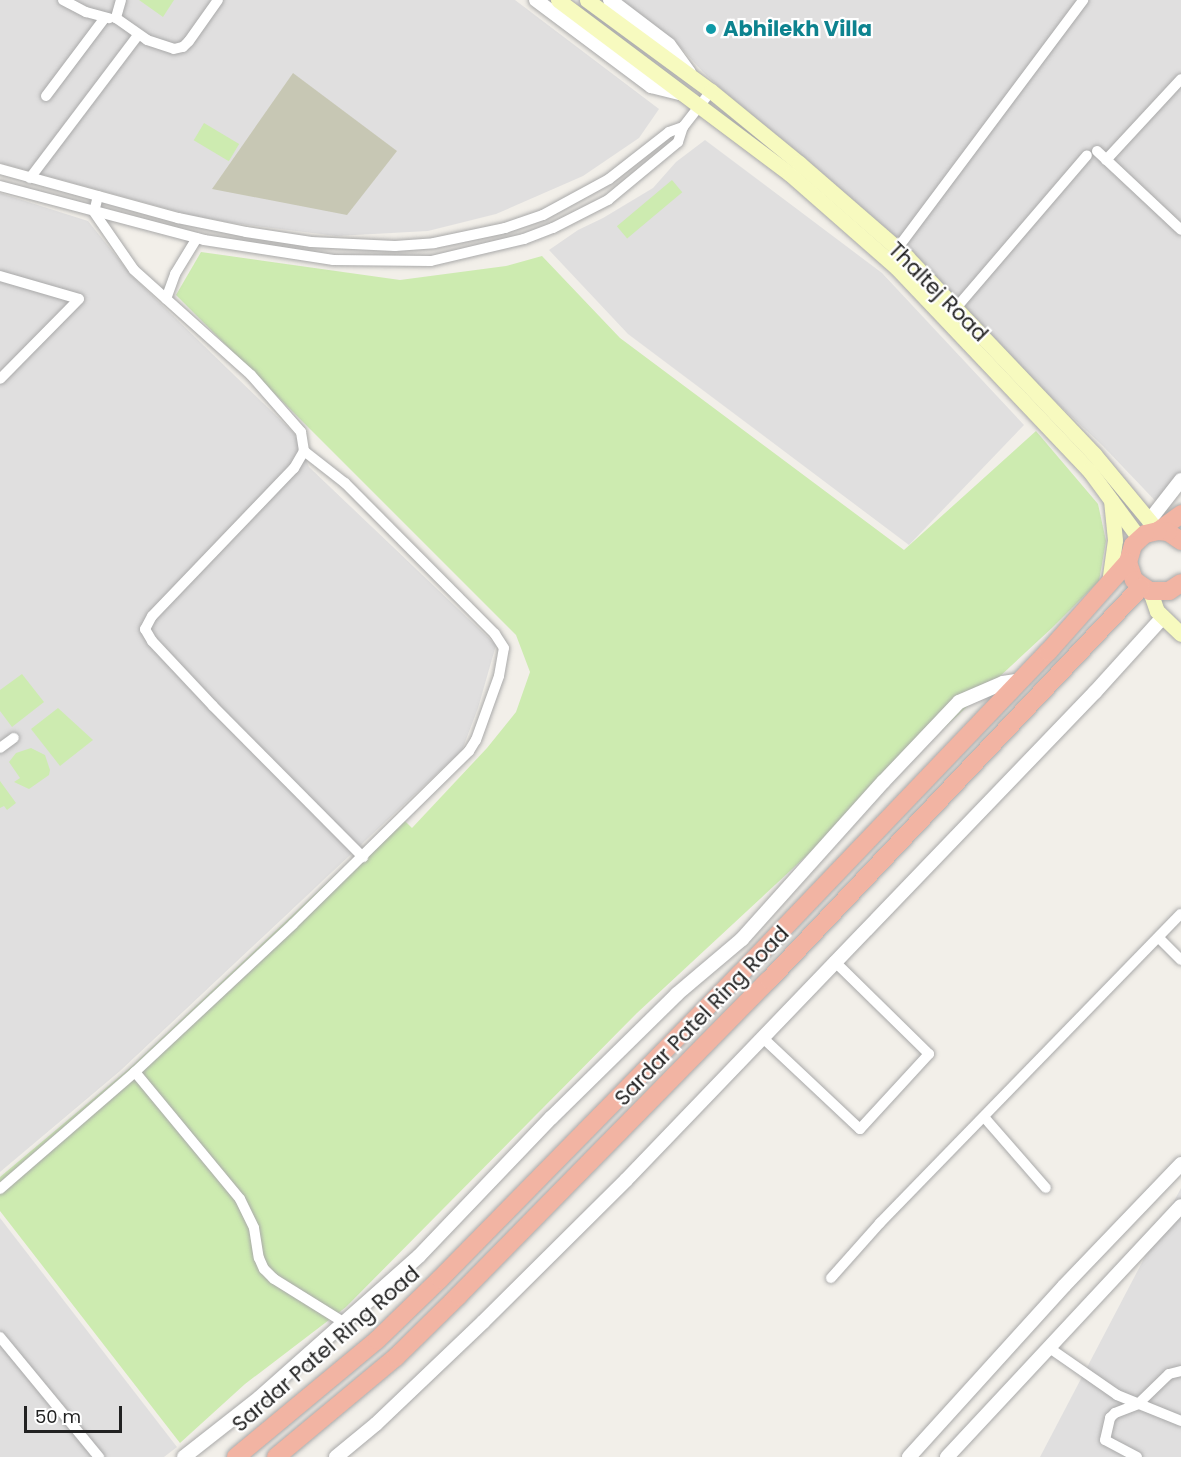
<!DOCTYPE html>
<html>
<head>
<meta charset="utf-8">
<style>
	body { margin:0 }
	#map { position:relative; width:1181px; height:1457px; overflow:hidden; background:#f2efe9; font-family:Poppins,sans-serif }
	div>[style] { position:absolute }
	.residential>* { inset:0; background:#e0dfdf }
	.construction>* { inset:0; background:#c7c7b4 }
	.grass>* { inset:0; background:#cdebb0; transform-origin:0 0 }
	.roads { filter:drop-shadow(0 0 2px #a9a9a9) drop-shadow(0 0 2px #a9a9a9) }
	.minor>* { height:10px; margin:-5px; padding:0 5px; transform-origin:5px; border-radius:5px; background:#fff }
	.tertiary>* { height:14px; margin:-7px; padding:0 7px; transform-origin:7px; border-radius:7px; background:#fff }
	.secondary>* { height:15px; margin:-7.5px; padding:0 7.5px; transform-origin:7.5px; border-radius:7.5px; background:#f7fabf }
	.trunk>* { height:18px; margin:-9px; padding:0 9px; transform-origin:9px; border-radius:9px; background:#f2b4a3 }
	.dots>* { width:16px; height:16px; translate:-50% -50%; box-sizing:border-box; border:3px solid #fff; border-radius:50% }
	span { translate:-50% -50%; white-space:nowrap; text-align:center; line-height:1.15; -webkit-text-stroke:4.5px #fff; paint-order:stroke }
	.culture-label { font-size:21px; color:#0d838f; font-weight:700 }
	.left { translate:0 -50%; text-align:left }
	.street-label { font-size:21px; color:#222 }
	.scale { position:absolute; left:24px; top:1406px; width:98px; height:27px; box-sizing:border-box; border:3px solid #222; border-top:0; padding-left:8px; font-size:18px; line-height:21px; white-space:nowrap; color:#222; -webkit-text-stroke:4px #fff; paint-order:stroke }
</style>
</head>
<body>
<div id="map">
	<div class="residential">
		<div style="clip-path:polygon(0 0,515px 0,659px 109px,639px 138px,583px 176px,496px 214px,428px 231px,336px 236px,233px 223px,190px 215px,0 163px)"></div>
		<div style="clip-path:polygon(622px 0,1181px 0,1181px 490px,1165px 511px,1102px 445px,702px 71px,674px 40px)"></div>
		<div style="clip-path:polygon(705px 140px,882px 273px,1024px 425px,909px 545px,628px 334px,549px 250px,578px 230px,603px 218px,653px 188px,676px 162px)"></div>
		<div style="clip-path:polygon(0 193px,88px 221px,132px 276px,294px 433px,309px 467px,496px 645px,478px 708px,462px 750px,120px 1071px,0 1172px)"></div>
		<div style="clip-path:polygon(1181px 1188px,1181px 1457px,1040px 1457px)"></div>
		<div style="clip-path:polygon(0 1218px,177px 1447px,164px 1457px,0 1457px)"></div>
	</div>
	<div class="construction">
		<div style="clip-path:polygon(293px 73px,397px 151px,347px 215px,212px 189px)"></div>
	</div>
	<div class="grass">
		<div style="clip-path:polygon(139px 0,174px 0,163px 17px)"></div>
		<div style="left:204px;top:123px;width:41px;height:20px;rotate:31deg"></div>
		<div style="left:672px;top:180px;width:16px;height:72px;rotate:50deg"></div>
		<div style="clip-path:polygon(201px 252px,400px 280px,506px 266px,542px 256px,620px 338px,904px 550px,1036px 431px,1098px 504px,1106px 541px,1099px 581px,1053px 627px,637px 1013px,346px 1307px,245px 1384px,180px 1443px,0 1211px,0 1177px,131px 1067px,399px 815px,412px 828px,487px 748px,516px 712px,530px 672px,516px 635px,176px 295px)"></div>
		<div style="clip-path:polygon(22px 674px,44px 702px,12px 727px,0 711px,0 690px)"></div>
		<div style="clip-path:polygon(58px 708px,93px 740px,60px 766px,31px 729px)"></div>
		<div style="clip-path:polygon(31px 748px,45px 755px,50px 770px,49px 775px,29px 789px,14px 782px,20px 778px,9px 762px,16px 753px)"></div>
		<div style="clip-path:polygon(0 781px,16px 803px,7px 810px,4px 806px,0 808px)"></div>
	</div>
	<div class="roads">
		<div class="minor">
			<div style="left:63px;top:0;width:26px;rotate:28deg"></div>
			<div style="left:86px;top:12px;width:24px;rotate:15deg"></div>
			<div style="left:121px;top:0;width:19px;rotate:106deg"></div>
			<div style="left:116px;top:18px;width:38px;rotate:35deg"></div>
			<div style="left:147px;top:40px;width:28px;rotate:18deg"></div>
			<div style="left:174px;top:49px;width:9px;rotate:-13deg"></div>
			<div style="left:183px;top:47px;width:8px;rotate:-45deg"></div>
			<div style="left:189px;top:41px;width:50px;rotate:-54.7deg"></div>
			<div style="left:46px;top:96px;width:96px;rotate:-53deg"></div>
			<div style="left:1097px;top:151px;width:115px;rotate:43.2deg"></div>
			<div style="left:1106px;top:160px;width:110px;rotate:-47.2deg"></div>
			<div style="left:0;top:169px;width:185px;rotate:15.4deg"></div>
			<div style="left:178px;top:218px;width:69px;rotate:11.6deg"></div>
			<div style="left:246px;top:232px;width:66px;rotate:8.7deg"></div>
			<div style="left:311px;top:242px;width:84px;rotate:2.7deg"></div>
			<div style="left:395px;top:246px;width:39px;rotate:-4deg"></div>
			<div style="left:434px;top:243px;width:73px;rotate:-11.9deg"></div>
			<div style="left:505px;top:228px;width:40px;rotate:-18.9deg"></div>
			<div style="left:543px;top:215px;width:75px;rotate:-28.6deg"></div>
			<div style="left:609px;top:179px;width:76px;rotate:-38.1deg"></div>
			<div style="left:669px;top:132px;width:15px;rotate:-20deg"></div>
			<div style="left:30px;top:178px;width:179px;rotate:-52.9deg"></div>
			<div style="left:0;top:186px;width:211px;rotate:14.8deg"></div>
			<div style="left:204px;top:240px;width:131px;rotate:8.8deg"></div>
			<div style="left:333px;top:260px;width:98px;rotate:0.6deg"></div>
			<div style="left:431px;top:261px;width:96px;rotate:-13.3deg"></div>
			<div style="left:524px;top:239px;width:31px;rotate:-21deg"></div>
			<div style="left:553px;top:228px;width:62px;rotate:-27deg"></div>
			<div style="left:608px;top:200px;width:91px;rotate:-39.6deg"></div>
			<div style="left:678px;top:142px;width:16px;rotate:-72deg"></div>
			<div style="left:683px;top:127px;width:46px;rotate:-52.1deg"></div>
			<div style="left:98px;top:196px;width:16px;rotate:104deg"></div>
			<div style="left:94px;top:212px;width:70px;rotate:55.4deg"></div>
			<div style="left:134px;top:270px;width:157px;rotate:41.9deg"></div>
			<div style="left:251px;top:375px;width:76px;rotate:48.7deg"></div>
			<div style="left:301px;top:432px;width:19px;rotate:81deg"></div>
			<div style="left:304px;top:451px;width:20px;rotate:120deg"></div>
			<div style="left:294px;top:468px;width:205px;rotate:133.8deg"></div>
			<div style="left:152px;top:616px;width:15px;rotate:118deg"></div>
			<div style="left:145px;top:629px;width:14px;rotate:60deg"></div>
			<div style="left:152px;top:641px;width:89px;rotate:46.8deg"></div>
			<div style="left:213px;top:706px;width:213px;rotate:45.2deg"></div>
			<div style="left:894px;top:253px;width:316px;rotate:-53.2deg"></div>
			<div style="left:0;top:276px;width:82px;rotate:16.2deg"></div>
			<div style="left:79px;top:299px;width:112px;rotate:134.6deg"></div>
			<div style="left:166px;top:299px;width:27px;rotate:-70deg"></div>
			<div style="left:175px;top:274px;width:42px;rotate:-58.6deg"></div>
			<div style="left:956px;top:308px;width:201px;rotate:-49.4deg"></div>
			<div style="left:0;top:748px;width:17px;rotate:-36deg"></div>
			<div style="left:1159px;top:938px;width:31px;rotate:45deg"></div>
			<div style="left:763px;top:1038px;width:133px;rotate:43.2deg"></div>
			<div style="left:860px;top:1129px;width:102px;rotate:-47.4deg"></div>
			<div style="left:929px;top:1054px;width:133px;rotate:-135.6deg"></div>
			<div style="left:135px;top:1072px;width:165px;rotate:50.4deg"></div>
			<div style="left:240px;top:1199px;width:32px;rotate:64deg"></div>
			<div style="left:254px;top:1228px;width:30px;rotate:81deg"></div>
			<div style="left:259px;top:1258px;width:12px;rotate:66deg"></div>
			<div style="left:264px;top:1269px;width:14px;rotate:45deg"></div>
			<div style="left:274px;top:1279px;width:84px;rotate:31.8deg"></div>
			<div style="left:984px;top:1117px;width:94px;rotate:48.9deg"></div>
			<div style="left:0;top:1189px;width:179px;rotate:-40.9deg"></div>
			<div style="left:135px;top:1072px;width:216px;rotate:-43.1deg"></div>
			<div style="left:293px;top:924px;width:247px;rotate:-44.5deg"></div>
			<div style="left:469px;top:751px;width:13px;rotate:-58deg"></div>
			<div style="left:476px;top:740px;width:68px;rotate:-70.2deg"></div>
			<div style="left:499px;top:676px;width:28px;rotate:-80deg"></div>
			<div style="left:504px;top:648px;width:17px;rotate:-123deg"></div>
			<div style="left:495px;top:634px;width:213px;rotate:-134.8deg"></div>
			<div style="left:345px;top:483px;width:52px;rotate:-142deg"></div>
			<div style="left:831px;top:1278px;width:74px;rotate:-48.3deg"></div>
			<div style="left:880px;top:1223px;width:431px;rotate:-45.8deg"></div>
			<div style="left:0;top:1337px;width:156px;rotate:50.5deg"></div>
			<div style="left:1048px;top:1347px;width:84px;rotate:34.8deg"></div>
			<div style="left:1117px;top:1395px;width:69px;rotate:22.1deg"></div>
			<div style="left:1137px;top:1457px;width:36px;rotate:-152deg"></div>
			<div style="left:1105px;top:1440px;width:23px;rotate:-77deg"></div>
			<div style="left:1110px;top:1418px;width:7px;rotate:-45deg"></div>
			<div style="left:1115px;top:1413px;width:25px;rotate:-21deg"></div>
			<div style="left:1138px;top:1404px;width:43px;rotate:-44.1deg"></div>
			<div style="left:1169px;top:1374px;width:12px;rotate:-14deg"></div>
		</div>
		<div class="tertiary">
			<div style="left:536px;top:0;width:144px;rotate:36.8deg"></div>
			<div style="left:651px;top:86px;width:30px;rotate:14deg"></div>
			<div style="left:610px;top:0;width:74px;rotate:37.3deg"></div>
			<div style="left:669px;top:45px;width:34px;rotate:54deg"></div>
			<div style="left:1149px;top:521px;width:52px;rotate:-52deg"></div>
			<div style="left:184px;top:1457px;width:95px;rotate:-38.2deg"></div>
			<div style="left:259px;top:1398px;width:214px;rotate:-41.6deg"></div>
			<div style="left:419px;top:1256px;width:192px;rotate:-46.3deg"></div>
			<div style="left:552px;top:1117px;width:175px;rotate:-44.5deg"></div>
			<div style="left:677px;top:994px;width:85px;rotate:-40.2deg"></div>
			<div style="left:742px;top:939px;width:211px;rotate:-48.1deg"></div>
			<div style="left:883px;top:782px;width:110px;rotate:-46.5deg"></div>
			<div style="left:959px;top:702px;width:48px;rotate:-23.4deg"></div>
			<div style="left:1003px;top:683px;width:18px;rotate:-9deg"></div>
			<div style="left:336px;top:1457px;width:52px;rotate:-39.5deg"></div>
			<div style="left:376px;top:1424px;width:148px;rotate:-43.6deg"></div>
			<div style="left:483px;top:1322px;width:202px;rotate:-44.8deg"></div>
			<div style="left:626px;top:1180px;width:677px;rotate:-46.14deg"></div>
			<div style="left:1095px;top:692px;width:100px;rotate:-47.8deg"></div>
			<div style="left:909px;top:1457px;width:231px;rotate:-47.8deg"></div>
			<div style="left:1064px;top:1286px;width:169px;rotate:-46.2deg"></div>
			<div style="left:947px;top:1457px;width:343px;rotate:-47deg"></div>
		</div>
		<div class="secondary">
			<div style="left:558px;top:0;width:290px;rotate:36.9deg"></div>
			<div style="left:790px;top:174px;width:142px;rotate:41.3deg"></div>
			<div style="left:897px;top:268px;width:279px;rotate:46.5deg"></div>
			<div style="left:1089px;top:470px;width:84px;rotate:53.7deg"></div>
			<div style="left:587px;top:0;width:154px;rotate:36.3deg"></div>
			<div style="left:711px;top:91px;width:114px;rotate:39.3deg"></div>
			<div style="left:799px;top:163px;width:143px;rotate:41deg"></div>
			<div style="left:907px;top:257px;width:272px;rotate:46.5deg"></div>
			<div style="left:1094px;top:454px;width:100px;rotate:50.3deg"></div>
			<div style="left:1109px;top:583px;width:43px;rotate:-82.1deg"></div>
			<div style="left:1115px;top:540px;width:40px;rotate:-95.7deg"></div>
			<div style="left:1150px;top:591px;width:21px;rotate:71deg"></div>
			<div style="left:1157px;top:611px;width:33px;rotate:44deg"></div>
		</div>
		<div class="trunk">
			<div style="left:1158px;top:531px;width:29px;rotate:-36deg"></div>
			<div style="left:1181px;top:541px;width:16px;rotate:-145deg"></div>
			<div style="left:1168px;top:532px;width:10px;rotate:-174deg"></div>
			<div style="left:1158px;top:531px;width:13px;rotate:167deg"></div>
			<div style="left:1145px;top:534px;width:16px;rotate:137deg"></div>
			<div style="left:1133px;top:545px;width:18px;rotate:106deg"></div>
			<div style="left:1128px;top:562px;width:19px;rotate:72deg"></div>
			<div style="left:1134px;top:580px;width:19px;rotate:35deg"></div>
			<div style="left:1150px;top:591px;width:19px"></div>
			<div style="left:1169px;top:591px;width:14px;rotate:-34deg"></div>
			<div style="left:236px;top:1457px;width:183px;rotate:-39.7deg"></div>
			<div style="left:377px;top:1340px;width:88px;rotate:-44.1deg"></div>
			<div style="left:440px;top:1279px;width:428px;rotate:-45.5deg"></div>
			<div style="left:740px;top:974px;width:446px;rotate:-46.3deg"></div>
			<div style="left:1048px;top:652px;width:120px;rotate:-48.4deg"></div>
			<div style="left:276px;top:1457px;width:156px;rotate:-39.8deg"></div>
			<div style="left:396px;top:1357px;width:87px;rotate:-44.5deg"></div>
			<div style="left:458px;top:1296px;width:443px;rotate:-45.5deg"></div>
			<div style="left:769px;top:980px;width:541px;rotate:-46.57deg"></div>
		</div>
	</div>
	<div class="dots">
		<div style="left:711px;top:29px;background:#0f9aa8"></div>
	</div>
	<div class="culture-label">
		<span class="left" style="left:723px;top:29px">Abhilekh Villa</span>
	</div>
	<div class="street-label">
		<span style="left:938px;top:292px;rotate:45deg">Thaltej Road</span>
		<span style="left:702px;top:1016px;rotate:-46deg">Sardar Patel Ring Road</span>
		<span style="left:326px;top:1349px;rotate:-41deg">Sardar Patel Ring Road</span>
	</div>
	<div class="scale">50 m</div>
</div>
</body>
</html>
